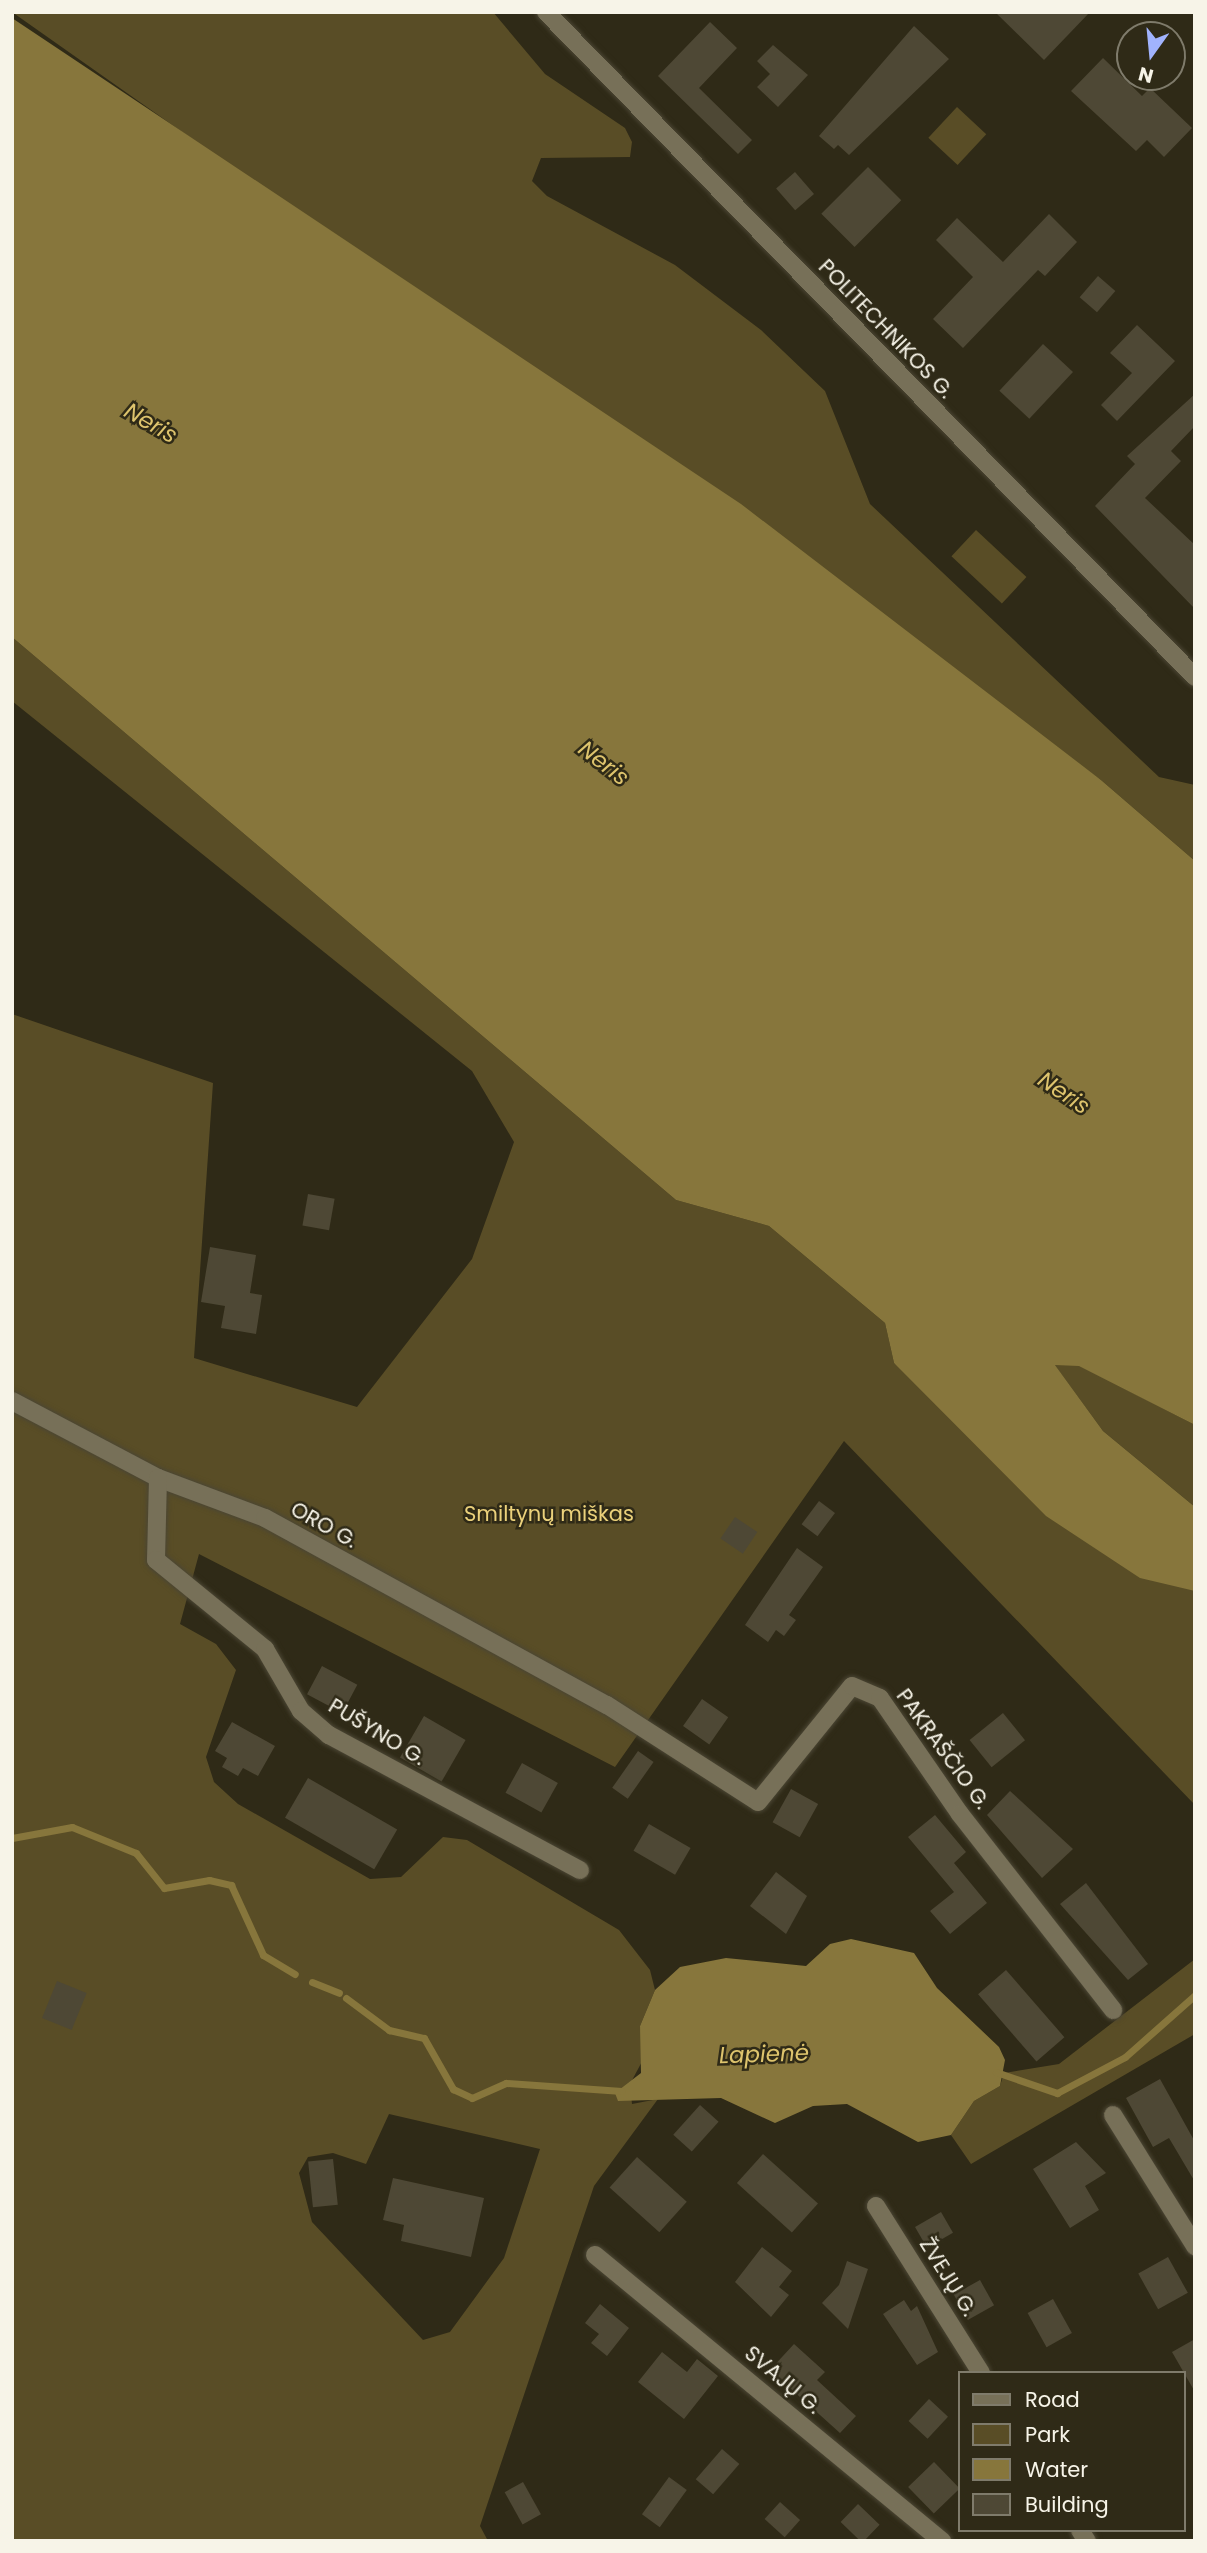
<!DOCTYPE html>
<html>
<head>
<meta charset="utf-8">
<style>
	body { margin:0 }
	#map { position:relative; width:1207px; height:2553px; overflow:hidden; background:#2f2a17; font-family:Poppins,sans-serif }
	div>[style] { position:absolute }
	.green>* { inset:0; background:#594d26; transform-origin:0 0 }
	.water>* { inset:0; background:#87763c }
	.stream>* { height:7px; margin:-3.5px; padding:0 3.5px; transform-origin:3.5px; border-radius:3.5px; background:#87763c }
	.building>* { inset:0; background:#4e4835; transform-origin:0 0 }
	.roads { filter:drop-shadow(0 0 2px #4b4634) drop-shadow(0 0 2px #4b4634) }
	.minor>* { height:18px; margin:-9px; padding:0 9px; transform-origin:9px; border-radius:9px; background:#777058 }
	span { translate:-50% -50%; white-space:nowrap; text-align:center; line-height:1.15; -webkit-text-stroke:5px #2f2a17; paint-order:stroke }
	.street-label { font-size:21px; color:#f7f4e8 }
	.park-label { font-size:21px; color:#ebd17b }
	.water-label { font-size:23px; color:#dec46d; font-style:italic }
	.frame { position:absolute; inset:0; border:14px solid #f7f4e8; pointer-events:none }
	.legend { position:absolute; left:958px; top:2371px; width:228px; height:161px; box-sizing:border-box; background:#2f2a17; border:2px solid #7f7b6b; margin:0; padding:9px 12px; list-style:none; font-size:21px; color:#f7f4e8 }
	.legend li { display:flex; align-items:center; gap:14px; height:35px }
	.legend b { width:35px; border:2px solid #7f7b6b }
	.north { position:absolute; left:1116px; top:21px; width:70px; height:70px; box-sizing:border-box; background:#2f2a17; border:2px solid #7f7b6b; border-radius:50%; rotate:195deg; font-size:19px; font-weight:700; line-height:28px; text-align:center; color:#f7f4e8 }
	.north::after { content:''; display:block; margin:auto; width:24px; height:32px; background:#a1b3fd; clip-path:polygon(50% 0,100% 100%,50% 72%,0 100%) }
</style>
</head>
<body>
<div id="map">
	<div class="green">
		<div style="clip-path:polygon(12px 12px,493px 12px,545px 74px,625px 128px,632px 142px,630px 157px,541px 158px,532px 181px,547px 196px,675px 265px,761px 330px,825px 391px,870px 504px,1159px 777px,1195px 785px,1195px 861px,1101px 780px)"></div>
		<div style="left:957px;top:107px;width:40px;height:42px;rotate:43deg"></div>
		<div style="left:976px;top:530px;width:69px;height:36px;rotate:43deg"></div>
		<div style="clip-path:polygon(evenodd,12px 637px,676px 1200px,769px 1226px,885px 1323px,894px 1363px,1195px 1591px,1195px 1805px,844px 1441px,615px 1767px,199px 1554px,180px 1624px,216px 1644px,236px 1670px,206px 1757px,214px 1782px,238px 1804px,370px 1879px,401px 1877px,443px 1837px,467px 1840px,619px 1930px,650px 1970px,655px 1990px,640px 2026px,645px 2056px,630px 2084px,632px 2104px,658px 2099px,594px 2186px,480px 2526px,488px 2541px,12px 2541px,12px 1014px,213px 1083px,194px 1358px,357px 1407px,472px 1259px,514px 1142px,472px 1071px,12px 701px,12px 637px,389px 2114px,540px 2149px,504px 2258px,450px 2332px,423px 2340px,312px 2222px,299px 2173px,308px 2157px,333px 2153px,366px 2164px,389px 2114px)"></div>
		<div style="clip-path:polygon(1054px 1364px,1079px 1365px,1195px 1425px,1195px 1507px,1103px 1431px)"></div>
		<div style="clip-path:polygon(1195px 1959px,1195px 2034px,971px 2164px,951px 2135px,974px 2101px,1000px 2086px,1004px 2073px,1059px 2064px)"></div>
	</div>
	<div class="water">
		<div style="clip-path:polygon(12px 18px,741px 504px,1101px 780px,1195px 861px,1195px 1425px,1079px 1366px,1055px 1365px,1103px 1431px,1195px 1507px,1195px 1591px,1140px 1578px,1046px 1516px,894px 1363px,885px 1323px,769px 1226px,676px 1200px,12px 637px)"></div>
		<div style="clip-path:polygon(851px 1939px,914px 1953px,937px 1988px,999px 2047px,1005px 2060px,1000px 2086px,974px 2101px,951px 2135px,918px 2142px,847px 2104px,813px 2106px,775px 2123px,721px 2098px,618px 2101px,615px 2093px,641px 2073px,640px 2026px,655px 1990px,680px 1967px,726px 1958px,806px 1966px,830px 1944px)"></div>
	</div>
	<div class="stream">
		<div style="left:12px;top:1838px;width:61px;rotate:-10.4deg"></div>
		<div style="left:72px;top:1827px;width:69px;rotate:22.1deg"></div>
		<div style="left:136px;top:1853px;width:45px;rotate:51.3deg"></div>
		<div style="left:164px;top:1888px;width:46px;rotate:-10.1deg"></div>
		<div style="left:209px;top:1880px;width:23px;rotate:13deg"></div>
		<div style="left:231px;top:1885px;width:77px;rotate:65.4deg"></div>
		<div style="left:263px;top:1955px;width:37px;rotate:31deg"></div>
		<div style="left:312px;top:1982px;width:29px;rotate:22deg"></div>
		<div style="left:346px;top:1998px;width:54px;rotate:36.7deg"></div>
		<div style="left:389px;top:2030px;width:36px;rotate:13deg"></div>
		<div style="left:424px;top:2038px;width:59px;rotate:60.4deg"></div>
		<div style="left:453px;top:2089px;width:21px;rotate:25deg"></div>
		<div style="left:472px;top:2098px;width:37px;rotate:-24deg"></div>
		<div style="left:506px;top:2083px;width:116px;rotate:3.9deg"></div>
		<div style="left:996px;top:2072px;width:65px;rotate:19deg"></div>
		<div style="left:1057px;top:2093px;width:77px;rotate:-27.9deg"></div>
		<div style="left:1125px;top:2057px;width:94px;rotate:-41.5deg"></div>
	</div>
	<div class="building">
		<div style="clip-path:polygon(995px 12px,1090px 12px,1044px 60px)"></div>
		<div style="clip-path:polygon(710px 22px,737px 48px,699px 88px,752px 140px,738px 154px,658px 76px)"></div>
		<div style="clip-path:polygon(914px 26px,949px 59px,849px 155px,838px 145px,834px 149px,819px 136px)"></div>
		<div style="clip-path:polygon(773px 45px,808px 75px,778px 107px,757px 87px,770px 74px,757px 61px)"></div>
		<div style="clip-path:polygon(1103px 58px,1142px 96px,1150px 88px,1192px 128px,1164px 157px,1147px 140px,1136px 151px,1071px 91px)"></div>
		<div style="left:868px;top:167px;width:47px;height:66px;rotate:45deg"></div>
		<div style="left:795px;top:172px;width:29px;height:25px;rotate:49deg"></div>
		<div style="clip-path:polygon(1049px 214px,1077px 242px,1045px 276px,1038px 270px,963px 348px,933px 319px,973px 277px,936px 240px,957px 218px,1003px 262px)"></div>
		<div style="left:1098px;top:276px;width:23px;height:28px;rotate:41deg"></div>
		<div style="clip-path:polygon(1137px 325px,1175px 361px,1117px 421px,1101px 405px,1132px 373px,1110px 353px)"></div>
		<div style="left:1043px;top:344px;width:41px;height:64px;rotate:43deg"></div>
		<div style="clip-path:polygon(1195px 394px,1195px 426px,1171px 451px,1181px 461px,1145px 498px,1195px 545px,1195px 609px,1095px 506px,1135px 464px,1127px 456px)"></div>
		<div style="left:308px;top:1194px;width:27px;height:32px;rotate:10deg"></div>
		<div style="clip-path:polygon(210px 1247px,256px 1255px,250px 1293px,262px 1295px,256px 1334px,221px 1328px,225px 1306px,201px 1302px)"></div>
		<div style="left:819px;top:1501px;width:20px;height:29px;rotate:37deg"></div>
		<div style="left:735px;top:1517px;width:27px;height:26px;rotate:34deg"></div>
		<div style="clip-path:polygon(797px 1548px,823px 1567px,789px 1615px,796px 1620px,784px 1636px,776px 1630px,768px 1642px,745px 1625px)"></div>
		<div style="left:322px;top:1666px;width:40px;height:32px;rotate:28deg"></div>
		<div style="left:702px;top:1699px;width:32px;height:33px;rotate:35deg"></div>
		<div style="left:1003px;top:1713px;width:35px;height:43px;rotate:51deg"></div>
		<div style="left:424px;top:1716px;width:48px;height:48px;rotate:30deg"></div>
		<div style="clip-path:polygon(232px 1722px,275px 1746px,258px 1776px,243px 1768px,238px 1776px,222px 1767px,227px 1758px,215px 1751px)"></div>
		<div style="left:638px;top:1751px;width:19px;height:45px;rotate:35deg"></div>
		<div style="left:522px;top:1763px;width:41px;height:34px;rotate:29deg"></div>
		<div style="left:308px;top:1778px;width:103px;height:46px;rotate:30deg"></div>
		<div style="left:791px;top:1789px;width:31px;height:38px;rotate:29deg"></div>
		<div style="clip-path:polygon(1010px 1791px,1073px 1849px,1042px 1878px,987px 1815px)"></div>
		<div style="clip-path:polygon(935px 1815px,966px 1852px,954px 1863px,987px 1903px,950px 1934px,930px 1911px,954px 1892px,908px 1837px)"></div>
		<div style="left:649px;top:1824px;width:48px;height:31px;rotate:30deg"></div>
		<div style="clip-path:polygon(776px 1872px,807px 1896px,786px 1934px,750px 1906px)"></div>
		<div style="clip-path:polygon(1086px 1883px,1148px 1964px,1128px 1980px,1060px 1904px)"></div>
		<div style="left:1006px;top:1970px;width:89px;height:37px;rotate:49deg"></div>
		<div style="left:57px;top:1981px;width:32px;height:40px;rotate:22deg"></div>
		<div style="clip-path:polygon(1160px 2079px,1195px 2142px,1195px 2182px,1169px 2138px,1153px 2147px,1126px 2098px)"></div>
		<div style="left:700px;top:2105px;width:25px;height:40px;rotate:42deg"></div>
		<div style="clip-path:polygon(1076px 2142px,1106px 2173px,1085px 2186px,1099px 2210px,1070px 2228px,1033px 2169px)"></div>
		<div style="left:763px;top:2154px;width:74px;height:39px;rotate:42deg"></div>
		<div style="left:637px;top:2157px;width:67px;height:41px;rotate:42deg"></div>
		<div style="left:333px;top:2159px;width:46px;height:25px;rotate:84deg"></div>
		<div style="clip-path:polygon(393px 2178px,484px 2198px,471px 2257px,401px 2241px,404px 2225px,383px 2220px)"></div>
		<div style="left:941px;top:2212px;width:24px;height:30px;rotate:60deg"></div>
		<div style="clip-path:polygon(762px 2247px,792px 2271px,779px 2287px,789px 2295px,771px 2317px,735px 2282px)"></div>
		<div style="left:1168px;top:2257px;width:41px;height:34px;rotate:61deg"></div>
		<div style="clip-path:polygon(847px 2261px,868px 2269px,848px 2329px,822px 2303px,839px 2285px)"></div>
		<div style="left:980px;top:2280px;width:29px;height:30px;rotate:61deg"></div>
		<div style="left:1053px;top:2299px;width:39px;height:29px;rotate:61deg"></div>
		<div style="clip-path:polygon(904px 2300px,911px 2311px,917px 2306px,938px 2352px,917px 2365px,883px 2314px)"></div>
		<div style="clip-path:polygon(600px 2304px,629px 2328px,607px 2356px,591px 2343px,599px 2334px,585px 2323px)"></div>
		<div style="clip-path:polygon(1195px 2339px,1195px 2392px,1172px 2352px)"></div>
		<div style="clip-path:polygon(794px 2344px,825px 2372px,817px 2380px,856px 2416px,840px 2433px,770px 2370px)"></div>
		<div style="clip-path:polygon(662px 2352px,687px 2372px,697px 2359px,718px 2376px,684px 2419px,638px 2382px)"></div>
		<div style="left:929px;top:2399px;width:26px;height:30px;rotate:43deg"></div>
		<div style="left:722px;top:2449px;width:23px;height:40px;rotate:41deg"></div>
		<div style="left:934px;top:2462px;width:37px;height:36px;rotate:46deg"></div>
		<div style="left:669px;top:2477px;width:22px;height:46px;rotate:36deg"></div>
		<div style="left:523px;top:2482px;width:37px;height:21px;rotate:61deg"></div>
		<div style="left:780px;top:2502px;width:27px;height:23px;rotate:42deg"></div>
		<div style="left:858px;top:2504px;width:30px;height:25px;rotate:44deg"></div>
	</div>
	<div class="roads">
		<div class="minor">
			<div style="left:546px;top:12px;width:929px;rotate:45.7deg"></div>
			<div style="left:12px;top:1401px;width:165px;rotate:27.8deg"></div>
			<div style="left:158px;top:1478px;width:114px;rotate:20.5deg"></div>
			<div style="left:265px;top:1518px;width:390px;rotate:28.7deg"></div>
			<div style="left:607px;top:1705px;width:179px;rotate:32.7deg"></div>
			<div style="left:758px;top:1802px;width:149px;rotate:-51deg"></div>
			<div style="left:852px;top:1686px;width:30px;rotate:23deg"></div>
			<div style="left:880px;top:1698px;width:141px;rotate:55.4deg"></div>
			<div style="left:960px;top:1814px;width:249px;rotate:52deg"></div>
			<div style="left:158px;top:1478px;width:82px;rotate:91.4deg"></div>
			<div style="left:156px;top:1560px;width:141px;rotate:39.2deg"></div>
			<div style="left:265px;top:1649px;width:72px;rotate:59.9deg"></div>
			<div style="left:301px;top:1711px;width:37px;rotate:41deg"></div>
			<div style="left:329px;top:1735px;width:285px;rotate:28.3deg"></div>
			<div style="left:1113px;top:2115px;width:155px;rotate:58deg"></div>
			<div style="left:876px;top:2206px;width:197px;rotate:57.8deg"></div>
			<div style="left:595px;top:2255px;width:450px;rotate:39.5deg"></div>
			<div style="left:1080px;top:2530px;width:13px;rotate:58deg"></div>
		</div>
	</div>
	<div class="street-label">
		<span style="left:886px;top:329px;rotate:46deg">POLITECHNIKOS G.</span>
		<span style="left:324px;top:1525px;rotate:29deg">ORO G.</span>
		<span style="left:377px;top:1732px;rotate:31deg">PUŠYNO G.</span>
		<span style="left:943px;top:1749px;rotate:54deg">PAKRAŠČIO G.</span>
		<span style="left:948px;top:2277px;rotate:58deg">ŽVEJŲ G.</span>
		<span style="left:783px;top:2380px;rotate:40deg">SVAJŲ G.</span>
	</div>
	<div class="park-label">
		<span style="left:549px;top:1514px">Smiltynų miškas</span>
	</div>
	<div class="water-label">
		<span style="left:151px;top:423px;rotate:30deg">Neris</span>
		<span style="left:604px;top:763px;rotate:38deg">Neris</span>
		<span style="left:1064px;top:1093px;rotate:34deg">Neris</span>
		<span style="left:764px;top:2054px;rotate:-2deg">Lapienė</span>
	</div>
	<div class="frame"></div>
	<ul class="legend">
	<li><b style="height:9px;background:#777058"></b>Road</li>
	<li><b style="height:19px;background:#594d26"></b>Park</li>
	<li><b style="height:19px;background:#87763c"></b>Water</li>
	<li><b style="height:19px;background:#4e4835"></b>Building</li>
	</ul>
	<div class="north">N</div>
</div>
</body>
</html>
